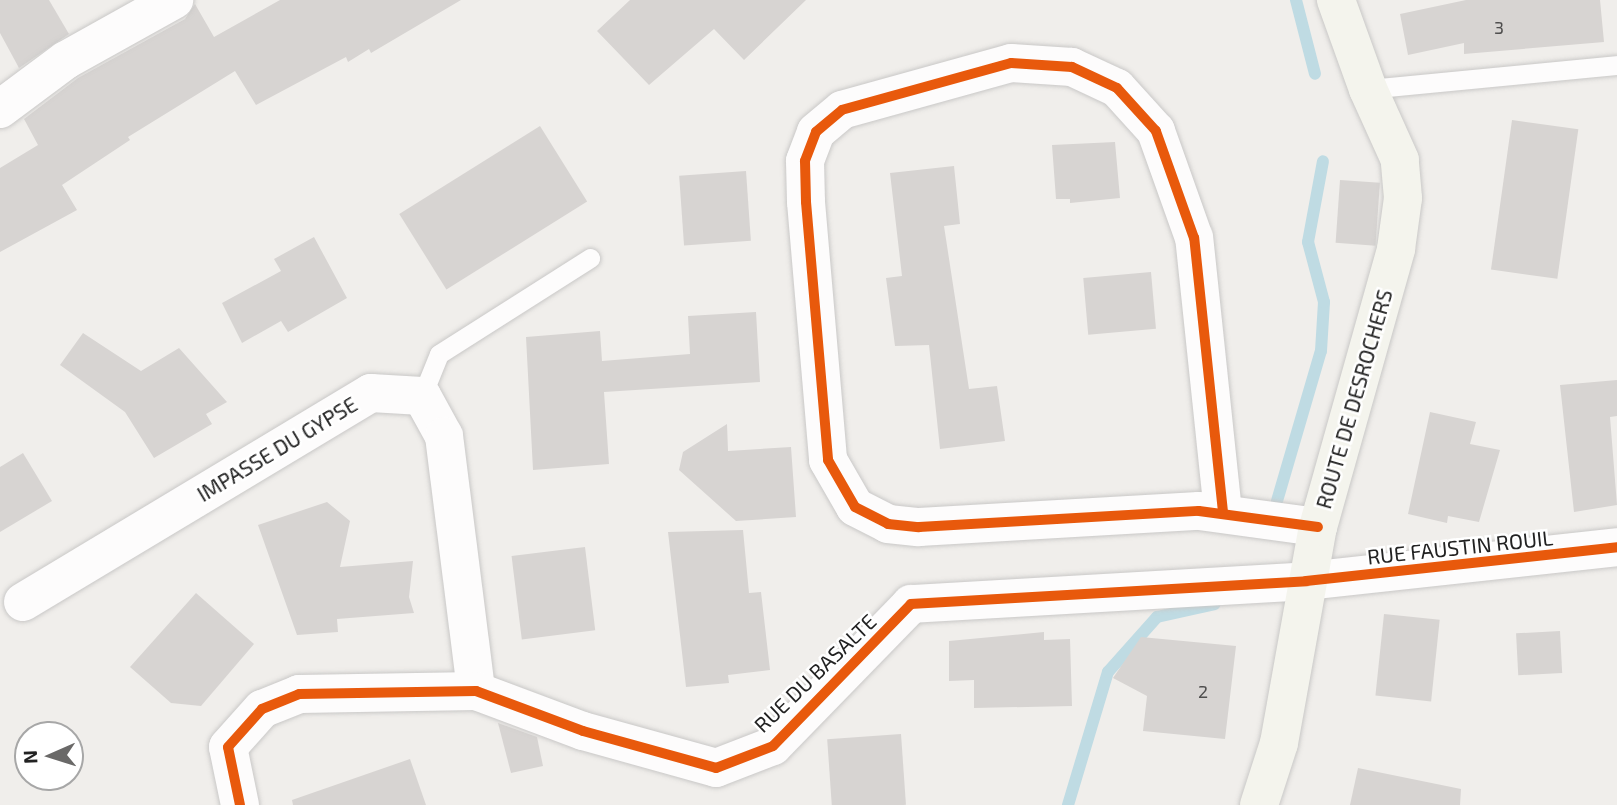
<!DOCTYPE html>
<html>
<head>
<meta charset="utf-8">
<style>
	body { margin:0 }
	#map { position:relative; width:1617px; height:805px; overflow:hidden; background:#f0eeeb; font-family:"Exo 2",sans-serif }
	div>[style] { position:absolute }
	.stream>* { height:12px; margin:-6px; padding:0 6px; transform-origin:6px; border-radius:6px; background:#bfdbe3 }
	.building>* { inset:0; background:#d7d4d2; transform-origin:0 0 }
	.roads { filter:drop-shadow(0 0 2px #c9c8c7) drop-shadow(0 0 2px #c9c8c7) }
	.lane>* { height:19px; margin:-9.5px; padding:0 9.5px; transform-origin:9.5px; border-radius:9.5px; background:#fdfcfc }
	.street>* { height:38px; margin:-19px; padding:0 19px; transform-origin:19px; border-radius:19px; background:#fdfcfc }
	.secondary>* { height:38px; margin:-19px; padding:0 19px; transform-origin:19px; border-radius:19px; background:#f4f4ed }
	.cycleway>* { height:10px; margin:-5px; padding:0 5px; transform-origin:5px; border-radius:5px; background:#e8590c }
	span { translate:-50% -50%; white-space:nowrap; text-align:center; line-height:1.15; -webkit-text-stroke:5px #fff; paint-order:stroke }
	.number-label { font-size:18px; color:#4f4e4e }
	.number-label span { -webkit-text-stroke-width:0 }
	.street-label { font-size:21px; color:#222 }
	.north { position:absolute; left:14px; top:721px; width:70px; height:70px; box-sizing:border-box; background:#fff; border:2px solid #a7a7a7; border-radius:50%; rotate:267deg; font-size:19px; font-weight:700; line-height:28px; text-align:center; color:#222 }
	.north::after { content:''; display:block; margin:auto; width:24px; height:32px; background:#6a6968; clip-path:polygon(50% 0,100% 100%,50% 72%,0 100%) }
</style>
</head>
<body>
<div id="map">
	<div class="stream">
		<div style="left:1296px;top:0;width:76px;rotate:75.6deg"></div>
		<div style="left:1277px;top:501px;width:156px;rotate:-73.7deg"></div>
		<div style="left:1321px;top:351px;width:49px;rotate:-86.5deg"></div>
		<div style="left:1324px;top:302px;width:62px;rotate:-104.9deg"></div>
		<div style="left:1308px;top:242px;width:82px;rotate:-79.5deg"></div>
		<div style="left:1068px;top:805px;width:139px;rotate:-73.3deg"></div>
		<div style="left:1108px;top:672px;width:74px;rotate:-48.3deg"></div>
		<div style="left:1157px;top:617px;width:59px;rotate:-12.6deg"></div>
	</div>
	<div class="building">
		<div style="clip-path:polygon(0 0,49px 0,69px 34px,19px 68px,0 33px)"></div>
		<div style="clip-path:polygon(280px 0,461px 0,371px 53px,369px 49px,348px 62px,346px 57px,256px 105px,235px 71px,128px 137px,130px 140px,62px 185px,77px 210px,0 252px,0 168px,38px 145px,24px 119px,78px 78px,185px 19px,195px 4px,214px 37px)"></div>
		<div style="clip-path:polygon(630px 0,806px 0,744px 60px,714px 29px,649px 85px,597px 31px)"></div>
		<div style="clip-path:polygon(1466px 0,1600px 0,1604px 42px,1464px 54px,1464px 43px,1408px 55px,1400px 14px)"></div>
		<div style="left:1512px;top:120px;width:67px;height:151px;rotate:8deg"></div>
		<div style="left:540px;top:126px;width:89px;height:166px;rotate:58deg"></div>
		<div style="clip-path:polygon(1115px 142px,1120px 198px,1070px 203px,1070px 199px,1056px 199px,1052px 145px)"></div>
		<div style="clip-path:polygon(954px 166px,960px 224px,944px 226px,969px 389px,997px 386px,1005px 441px,940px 449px,929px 345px,895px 346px,886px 278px,902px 276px,890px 173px)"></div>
		<div style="left:746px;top:171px;width:70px;height:67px;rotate:86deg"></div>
		<div style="left:1340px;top:180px;width:40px;height:63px;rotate:4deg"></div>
		<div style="clip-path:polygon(314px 237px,347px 298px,288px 332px,281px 321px,242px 343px,222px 303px,281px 271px,274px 259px)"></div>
		<div style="left:1151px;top:272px;width:57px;height:68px;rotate:85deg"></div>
		<div style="clip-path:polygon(756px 312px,760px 382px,604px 392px,609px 464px,533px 470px,526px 337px,600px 331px,602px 361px,690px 354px,688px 316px)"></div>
		<div style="clip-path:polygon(83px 333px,141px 371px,179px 348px,227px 402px,206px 414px,212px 424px,154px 458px,125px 412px,60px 365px)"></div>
		<div style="clip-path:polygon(1617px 380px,1617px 416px,1610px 417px,1617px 505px,1574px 512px,1560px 385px)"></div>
		<div style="clip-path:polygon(1430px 412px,1476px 422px,1470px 444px,1500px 450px,1479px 522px,1448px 516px,1447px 523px,1408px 514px)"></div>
		<div style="clip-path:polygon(727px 424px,728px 451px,791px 447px,796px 517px,736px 521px,679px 470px,683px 452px)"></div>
		<div style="clip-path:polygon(23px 453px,52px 501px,0 532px,0 467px)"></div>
		<div style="clip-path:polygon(327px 502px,350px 521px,340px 567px,413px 561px,409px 597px,414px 613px,337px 619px,338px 632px,297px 635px,258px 525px)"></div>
		<div style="clip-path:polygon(743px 530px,749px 593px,761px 592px,770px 670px,728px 675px,729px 683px,686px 687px,668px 532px)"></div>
		<div style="left:585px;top:547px;width:84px;height:74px;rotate:83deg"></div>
		<div style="clip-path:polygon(196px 593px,254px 644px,201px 706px,171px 703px,130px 667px)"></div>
		<div style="left:1384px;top:614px;width:56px;height:82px;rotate:6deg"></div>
		<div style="left:1560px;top:631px;width:42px;height:44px;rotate:87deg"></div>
		<div style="clip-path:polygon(1044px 632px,1044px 640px,1070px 639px,1072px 706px,974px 708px,974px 680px,949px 681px,949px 641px)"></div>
		<div style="clip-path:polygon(1141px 637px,1236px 646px,1225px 739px,1143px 731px,1147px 696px,1113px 678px)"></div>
		<div style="clip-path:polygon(498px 723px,537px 737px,543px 766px,511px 773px)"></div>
		<div style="left:901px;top:734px;width:71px;height:74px;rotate:86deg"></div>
		<div style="clip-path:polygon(410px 759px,426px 805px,293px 805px,292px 800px)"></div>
		<div style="clip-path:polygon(1358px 768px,1461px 789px,1460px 805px,1350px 805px)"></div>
	</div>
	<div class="roads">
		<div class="lane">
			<div style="left:1368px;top:89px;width:250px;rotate:-5.5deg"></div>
			<div style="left:422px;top:396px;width:45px;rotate:-68deg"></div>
			<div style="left:439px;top:354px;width:179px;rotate:-32.4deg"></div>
		</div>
		<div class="street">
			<div style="left:0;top:109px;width:82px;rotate:-36.6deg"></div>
			<div style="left:66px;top:60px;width:124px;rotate:-29.1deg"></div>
			<div style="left:1223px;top:512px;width:276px;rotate:-96deg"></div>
			<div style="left:1194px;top:238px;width:114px;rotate:-109.6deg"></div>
			<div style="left:1156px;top:131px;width:58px;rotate:-132.2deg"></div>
			<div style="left:1117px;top:88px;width:50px;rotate:-155deg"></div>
			<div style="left:1072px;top:67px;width:61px;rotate:-176.2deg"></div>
			<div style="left:1011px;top:63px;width:175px;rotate:164.5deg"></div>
			<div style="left:842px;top:110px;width:34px;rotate:140deg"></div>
			<div style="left:816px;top:132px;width:31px;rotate:111deg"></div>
			<div style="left:805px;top:161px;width:41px;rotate:88.6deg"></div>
			<div style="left:806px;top:202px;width:259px;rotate:85.1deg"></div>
			<div style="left:828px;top:460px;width:54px;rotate:60.1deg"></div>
			<div style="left:855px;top:507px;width:37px;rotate:27deg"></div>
			<div style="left:888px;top:524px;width:31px;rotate:6deg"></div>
			<div style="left:919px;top:527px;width:280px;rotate:-3.3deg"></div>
			<div style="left:1199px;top:511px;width:120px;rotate:7.7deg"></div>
			<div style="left:23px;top:602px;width:406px;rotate:-31deg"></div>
			<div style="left:371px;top:393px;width:51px;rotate:3.4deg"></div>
			<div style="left:422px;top:396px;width:46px;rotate:61.2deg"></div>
			<div style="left:444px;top:436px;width:257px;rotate:82.8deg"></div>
			<div style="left:240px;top:805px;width:59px;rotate:-101.7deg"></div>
			<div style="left:228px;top:747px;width:51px;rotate:-48.2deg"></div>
			<div style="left:262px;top:709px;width:40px;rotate:-22deg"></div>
			<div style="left:299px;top:694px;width:177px;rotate:-1deg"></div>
			<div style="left:476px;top:691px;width:114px;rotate:20.5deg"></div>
			<div style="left:583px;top:731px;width:138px;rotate:15.5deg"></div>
			<div style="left:716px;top:768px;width:61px;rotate:-21.1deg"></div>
			<div style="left:773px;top:746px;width:198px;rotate:-45.8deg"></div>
			<div style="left:911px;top:604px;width:396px;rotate:-3.3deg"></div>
			<div style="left:1306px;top:581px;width:313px;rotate:-6.2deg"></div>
		</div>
		<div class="secondary">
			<div style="left:1259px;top:805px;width:65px;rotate:-72.1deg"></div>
			<div style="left:1279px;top:743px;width:219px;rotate:-79.8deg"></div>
			<div style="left:1318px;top:527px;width:289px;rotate:-74.3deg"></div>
			<div style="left:1396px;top:249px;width:51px;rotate:-82.2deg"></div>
			<div style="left:1403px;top:198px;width:38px;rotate:-95deg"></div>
			<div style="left:1400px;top:160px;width:78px;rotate:-114.3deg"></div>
			<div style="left:1368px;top:89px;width:95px;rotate:-109.8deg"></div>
		</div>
	</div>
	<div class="cycleway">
		<div style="left:1223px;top:512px;width:276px;rotate:-96deg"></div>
		<div style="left:1194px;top:238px;width:114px;rotate:-109.6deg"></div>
		<div style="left:1156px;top:131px;width:58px;rotate:-132.2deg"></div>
		<div style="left:1117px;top:88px;width:50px;rotate:-155deg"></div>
		<div style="left:1072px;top:67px;width:61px;rotate:-176.2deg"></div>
		<div style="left:1011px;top:63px;width:175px;rotate:164.5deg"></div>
		<div style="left:842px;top:110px;width:34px;rotate:140deg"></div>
		<div style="left:816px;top:132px;width:31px;rotate:111deg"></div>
		<div style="left:805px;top:161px;width:41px;rotate:88.6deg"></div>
		<div style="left:806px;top:202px;width:259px;rotate:85.1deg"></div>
		<div style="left:828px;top:460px;width:54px;rotate:60.1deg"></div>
		<div style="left:855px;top:507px;width:37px;rotate:27deg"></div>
		<div style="left:888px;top:524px;width:31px;rotate:6deg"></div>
		<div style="left:919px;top:527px;width:280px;rotate:-3.3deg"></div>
		<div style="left:1199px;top:511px;width:120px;rotate:7.7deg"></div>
		<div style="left:240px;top:805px;width:59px;rotate:-101.7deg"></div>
		<div style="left:228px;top:747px;width:51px;rotate:-48.2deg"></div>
		<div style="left:262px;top:709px;width:40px;rotate:-22deg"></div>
		<div style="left:299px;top:694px;width:177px;rotate:-1deg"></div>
		<div style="left:476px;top:691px;width:114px;rotate:20.5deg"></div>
		<div style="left:583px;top:731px;width:138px;rotate:15.5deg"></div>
		<div style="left:716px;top:768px;width:61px;rotate:-21.1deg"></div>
		<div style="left:773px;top:746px;width:198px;rotate:-45.8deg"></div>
		<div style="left:911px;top:604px;width:396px;rotate:-3.3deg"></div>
		<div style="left:1306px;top:581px;width:313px;rotate:-6.2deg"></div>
	</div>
	<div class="number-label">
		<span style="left:1499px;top:27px">3</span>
		<span style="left:1203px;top:691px">2</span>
	</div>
	<div class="street-label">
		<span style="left:1354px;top:399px;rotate:-74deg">ROUTE DE DESROCHERS</span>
		<span style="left:277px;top:449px;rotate:-31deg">IMPASSE DU GYPSE</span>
		<span style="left:1460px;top:547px;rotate:-6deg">RUE FAUSTIN ROUIL</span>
		<span style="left:815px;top:673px;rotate:-44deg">RUE DU BASALTE</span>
	</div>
	<div class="north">N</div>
</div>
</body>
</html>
